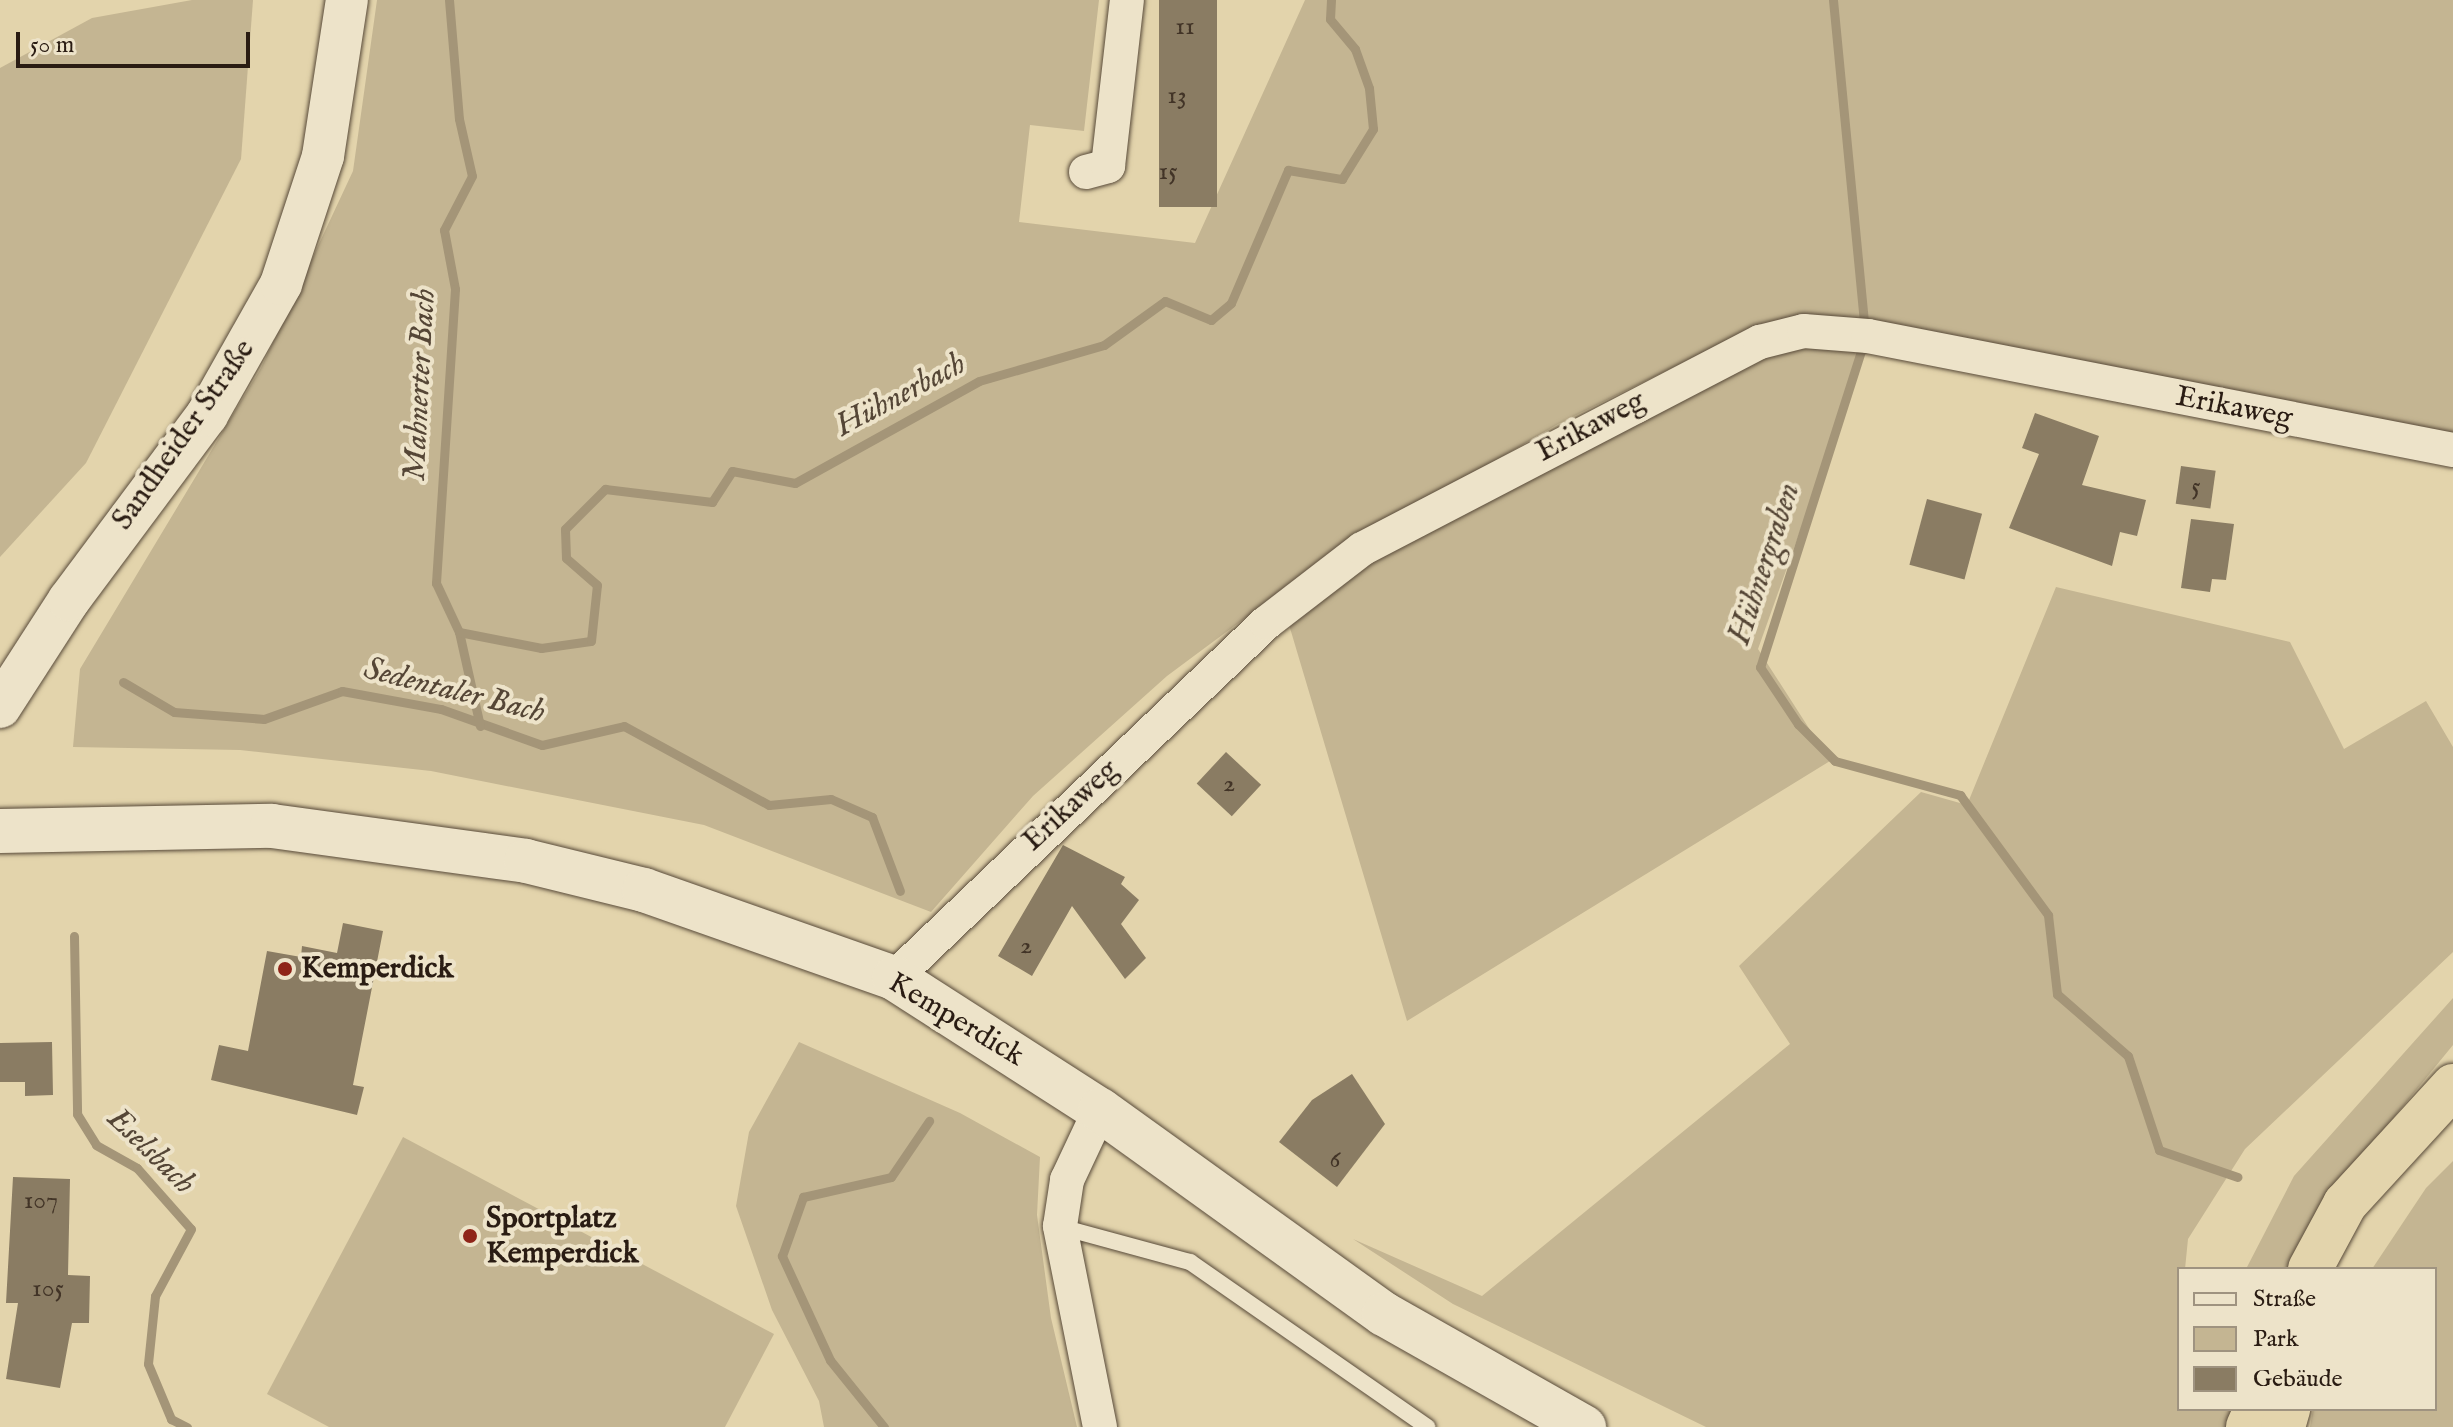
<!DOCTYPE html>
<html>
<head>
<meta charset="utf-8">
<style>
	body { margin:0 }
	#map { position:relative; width:2453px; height:1427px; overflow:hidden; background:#e3d4ac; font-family:"IM FELL English",serif }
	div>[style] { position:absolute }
	.green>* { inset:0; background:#c4b592 }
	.stream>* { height:9px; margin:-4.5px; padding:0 4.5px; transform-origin:4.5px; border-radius:4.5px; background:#a49578 }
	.building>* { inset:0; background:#8a7c63; transform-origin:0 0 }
	.roads { filter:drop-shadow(0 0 2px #584a39) drop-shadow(0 0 2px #584a39) }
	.service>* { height:16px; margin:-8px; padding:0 8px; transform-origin:8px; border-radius:8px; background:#ede3c9 }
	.minor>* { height:34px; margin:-17px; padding:0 17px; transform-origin:17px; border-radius:17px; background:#ede3c9 }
	.tertiary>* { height:42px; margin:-21px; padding:0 21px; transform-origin:21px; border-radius:21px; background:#ede3c9 }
	.secondary>* { height:44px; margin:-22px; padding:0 22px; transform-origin:22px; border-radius:22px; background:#ede3c9 }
	.motorway>* { height:44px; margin:-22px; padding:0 22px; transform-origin:22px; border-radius:22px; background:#e3d4ac }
	.dots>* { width:22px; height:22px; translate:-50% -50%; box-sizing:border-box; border:4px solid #ede3c9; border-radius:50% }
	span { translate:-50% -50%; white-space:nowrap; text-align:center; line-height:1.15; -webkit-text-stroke:8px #ede3c9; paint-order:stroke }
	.number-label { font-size:26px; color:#423427 }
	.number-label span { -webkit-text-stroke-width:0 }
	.street-label { font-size:30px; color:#2a1c13 }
	.poi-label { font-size:30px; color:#2a1c13; font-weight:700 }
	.left { translate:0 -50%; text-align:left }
	.water-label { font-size:32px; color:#554636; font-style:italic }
	.legend { position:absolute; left:2177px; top:1267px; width:260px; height:144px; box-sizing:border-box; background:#ede3c9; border:2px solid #9f9380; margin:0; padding:10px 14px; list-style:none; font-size:24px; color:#2a1c13 }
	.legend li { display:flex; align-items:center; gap:16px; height:40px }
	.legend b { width:40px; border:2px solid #9f9380 }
	.scale { position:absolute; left:16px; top:32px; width:234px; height:36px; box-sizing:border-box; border:4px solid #2a1c13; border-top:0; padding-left:10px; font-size:24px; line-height:28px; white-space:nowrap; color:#2a1c13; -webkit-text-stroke:6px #ede3c9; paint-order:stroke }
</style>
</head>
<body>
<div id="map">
	<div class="green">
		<div style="clip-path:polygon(192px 0,253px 0,241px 159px,86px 463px,0 557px,0 68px,92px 18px)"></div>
		<div style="clip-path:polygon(377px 0,1099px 0,1084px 131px,1030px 125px,1019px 222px,1195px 243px,1305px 0,2453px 0,2453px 439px,1819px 319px,1763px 323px,1558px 424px,1315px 566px,1167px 676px,1033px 796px,931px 912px,704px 825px,431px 771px,240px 750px,73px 747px,80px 669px,261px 368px,353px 171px)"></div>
		<div style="clip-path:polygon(1866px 346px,1758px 649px,1830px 761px,1407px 1021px,1287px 618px,1397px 542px,1762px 349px)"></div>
		<div style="clip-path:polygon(2056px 587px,2290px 642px,2344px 749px,2426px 701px,2453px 747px,2453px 952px,2245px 1149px,2188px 1239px,2185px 1269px,2179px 1269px,2179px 1409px,2235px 1409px,2226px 1427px,1706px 1427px,1453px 1304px,1353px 1239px,1482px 1296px,1790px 1044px,1739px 966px,1921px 792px,1967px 805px)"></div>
		<div style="clip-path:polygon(2453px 998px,2453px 1045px,2332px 1193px,2289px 1269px,2246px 1269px,2294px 1176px)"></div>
		<div style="clip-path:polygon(799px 1042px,960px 1113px,1040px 1157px,1037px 1215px,1051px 1318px,1077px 1427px,824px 1427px,819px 1401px,772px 1310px,736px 1206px,749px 1132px)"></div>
		<div style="clip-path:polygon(403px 1137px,774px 1334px,725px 1427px,329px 1427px,267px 1394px)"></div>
		<div style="clip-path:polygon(2453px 1161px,2453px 1427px,2310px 1427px,2313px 1409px,2435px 1409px,2435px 1269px,2372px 1269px,2426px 1188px)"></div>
	</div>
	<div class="stream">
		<div style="left:449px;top:0;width:119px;rotate:85.2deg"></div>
		<div style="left:459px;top:119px;width:58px;rotate:77.2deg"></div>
		<div style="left:472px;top:176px;width:61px;rotate:117.4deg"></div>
		<div style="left:444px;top:230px;width:60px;rotate:79.4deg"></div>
		<div style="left:455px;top:289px;width:295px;rotate:93.7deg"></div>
		<div style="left:436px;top:583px;width:54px;rotate:64.9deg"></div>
		<div style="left:1833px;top:0;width:321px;rotate:84.5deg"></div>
		<div style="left:1861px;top:351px;width:332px;rotate:107.7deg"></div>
		<div style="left:1760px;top:667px;width:69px;rotate:56.3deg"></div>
		<div style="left:1798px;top:724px;width:52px;rotate:45deg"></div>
		<div style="left:1835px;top:761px;width:130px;rotate:15.2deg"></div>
		<div style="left:1960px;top:795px;width:149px;rotate:53.7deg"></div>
		<div style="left:2048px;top:915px;width:80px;rotate:83.5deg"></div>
		<div style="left:2057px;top:994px;width:94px;rotate:41.1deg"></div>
		<div style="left:2128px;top:1056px;width:99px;rotate:71.7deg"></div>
		<div style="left:2159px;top:1150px;width:83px;rotate:18.9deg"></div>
		<div style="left:123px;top:682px;width:59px;rotate:30.5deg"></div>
		<div style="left:174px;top:712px;width:90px;rotate:4.4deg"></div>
		<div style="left:264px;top:719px;width:83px;rotate:-19.7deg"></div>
		<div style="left:342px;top:691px;width:101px;rotate:10.3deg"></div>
		<div style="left:441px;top:709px;width:107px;rotate:19.6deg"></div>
		<div style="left:542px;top:745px;width:84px;rotate:-13deg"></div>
		<div style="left:624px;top:726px;width:165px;rotate:28.6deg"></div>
		<div style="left:769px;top:805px;width:62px;rotate:-5.5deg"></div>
		<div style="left:831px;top:799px;width:45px;rotate:23.7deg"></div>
		<div style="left:872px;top:817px;width:79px;rotate:69.3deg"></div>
		<div style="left:480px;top:726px;width:96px;rotate:-102.6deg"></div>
		<div style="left:459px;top:632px;width:84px;rotate:11deg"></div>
		<div style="left:541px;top:648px;width:50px;rotate:-8deg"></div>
		<div style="left:591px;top:641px;width:56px;rotate:-83.9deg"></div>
		<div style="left:597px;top:585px;width:41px;rotate:-138.9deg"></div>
		<div style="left:566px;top:558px;width:29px;rotate:-92deg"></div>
		<div style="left:565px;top:529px;width:57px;rotate:-45deg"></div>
		<div style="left:605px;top:489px;width:108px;rotate:6.9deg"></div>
		<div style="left:712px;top:502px;width:37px;rotate:-57deg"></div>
		<div style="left:732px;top:471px;width:64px;rotate:10.8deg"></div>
		<div style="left:795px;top:483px;width:210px;rotate:-29deg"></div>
		<div style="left:979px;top:381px;width:130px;rotate:-16.1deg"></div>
		<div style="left:1104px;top:345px;width:75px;rotate:-35.8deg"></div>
		<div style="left:1165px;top:301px;width:50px;rotate:22.4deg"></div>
		<div style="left:1211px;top:320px;width:26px;rotate:-40deg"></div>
		<div style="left:1231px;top:303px;width:145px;rotate:-66.8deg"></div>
		<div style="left:1288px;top:170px;width:55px;rotate:9.5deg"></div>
		<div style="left:1342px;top:179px;width:59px;rotate:-58.2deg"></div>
		<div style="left:1373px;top:129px;width:41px;rotate:-95.6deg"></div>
		<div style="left:1369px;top:88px;width:41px;rotate:-109.7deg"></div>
		<div style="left:1355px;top:49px;width:39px;rotate:-130deg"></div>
		<div style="left:1330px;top:19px;width:19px;rotate:-87deg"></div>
		<div style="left:74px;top:936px;width:178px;rotate:89deg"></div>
		<div style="left:77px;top:1114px;width:36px;rotate:58deg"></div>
		<div style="left:96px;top:1145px;width:47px;rotate:29.3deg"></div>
		<div style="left:137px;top:1168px;width:81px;rotate:48.5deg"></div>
		<div style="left:191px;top:1229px;width:76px;rotate:118.2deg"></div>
		<div style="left:155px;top:1296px;width:68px;rotate:95.9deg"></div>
		<div style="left:148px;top:1364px;width:60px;rotate:67.3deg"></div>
		<div style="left:171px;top:1419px;width:18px;rotate:27deg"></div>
		<div style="left:884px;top:1427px;width:86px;rotate:-128.9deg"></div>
		<div style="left:830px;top:1360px;width:115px;rotate:-114.8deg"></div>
		<div style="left:782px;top:1256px;width:63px;rotate:-70.4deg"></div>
		<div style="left:803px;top:1197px;width:90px;rotate:-12.8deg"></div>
		<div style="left:891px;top:1177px;width:68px;rotate:-55.8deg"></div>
	</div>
	<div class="building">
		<div style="left:1159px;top:0;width:58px;height:207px"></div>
		<div style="clip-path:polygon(2035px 413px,2099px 436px,2082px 485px,2146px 500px,2137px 536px,2120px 532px,2112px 566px,2009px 528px,2039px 454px,2022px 448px)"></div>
		<div style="left:2181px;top:466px;width:35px;height:38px;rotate:8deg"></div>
		<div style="left:1927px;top:499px;width:57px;height:68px;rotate:15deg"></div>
		<div style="clip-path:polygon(2191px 519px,2234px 524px,2226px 580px,2212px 579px,2210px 592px,2181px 588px)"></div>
		<div style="left:1226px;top:752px;width:48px;height:43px;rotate:43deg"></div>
		<div style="clip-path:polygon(1063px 845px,1125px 877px,1121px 884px,1139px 900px,1121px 924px,1146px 958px,1125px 979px,1072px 906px,1032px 976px,998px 956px)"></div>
		<div style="clip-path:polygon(343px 923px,383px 931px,353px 1085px,364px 1087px,357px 1115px,211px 1080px,219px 1045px,248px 1051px,267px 951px,301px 957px,302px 946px,337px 953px)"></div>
		<div style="clip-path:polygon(52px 1042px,53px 1095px,25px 1096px,25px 1082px,0 1082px,0 1043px)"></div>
		<div style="clip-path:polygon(1352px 1074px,1385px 1124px,1337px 1187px,1279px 1142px,1312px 1100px)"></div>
		<div style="clip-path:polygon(13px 1177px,70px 1179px,68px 1275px,90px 1276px,89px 1323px,72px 1323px,60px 1388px,6px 1379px,18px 1303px,6px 1303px)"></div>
	</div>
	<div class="roads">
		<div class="service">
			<div style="left:1061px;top:1227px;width:134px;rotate:15.2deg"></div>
			<div style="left:1190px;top:1262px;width:289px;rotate:34.8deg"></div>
		</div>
		<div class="minor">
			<div style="left:1086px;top:172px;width:23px;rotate:-15deg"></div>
			<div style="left:1108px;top:166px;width:167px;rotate:-83.5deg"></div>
			<div style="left:894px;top:978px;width:514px;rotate:-43.66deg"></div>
			<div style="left:1266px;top:623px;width:121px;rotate:-37.6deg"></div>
			<div style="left:1362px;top:549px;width:449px;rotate:-27.5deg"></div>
			<div style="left:1760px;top:342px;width:45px;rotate:-14deg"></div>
			<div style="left:1804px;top:331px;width:64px;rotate:4.5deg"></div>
			<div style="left:1868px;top:336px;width:596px;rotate:11.03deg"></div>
			<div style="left:1100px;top:1427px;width:205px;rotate:-101.3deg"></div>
			<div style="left:1060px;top:1226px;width:47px;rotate:-81.3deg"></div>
			<div style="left:1067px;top:1180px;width:77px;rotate:-64.8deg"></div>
		</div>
		<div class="tertiary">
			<div style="left:0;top:707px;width:127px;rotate:-57.2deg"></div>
			<div style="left:69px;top:600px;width:231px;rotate:-53.3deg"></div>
			<div style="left:207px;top:415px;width:150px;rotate:-60.5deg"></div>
			<div style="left:281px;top:284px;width:135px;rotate:-71.8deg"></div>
			<div style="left:323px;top:156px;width:158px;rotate:-81.3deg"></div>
		</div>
		<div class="secondary">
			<div style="left:0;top:831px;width:272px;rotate:-1.1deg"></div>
			<div style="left:272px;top:826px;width:256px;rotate:7.8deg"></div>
			<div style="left:526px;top:861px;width:122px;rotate:13.8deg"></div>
			<div style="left:644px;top:890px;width:265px;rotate:19.4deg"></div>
			<div style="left:894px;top:978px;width:245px;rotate:32.7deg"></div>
			<div style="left:1100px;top:1110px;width:350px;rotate:35.7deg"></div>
			<div style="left:1384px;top:1314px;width:230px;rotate:29.5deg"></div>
		</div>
		<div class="motorway">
			<div style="left:2310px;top:1269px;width:74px;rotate:-61.7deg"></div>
			<div style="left:2345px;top:1204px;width:160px;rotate:-47.5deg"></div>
			<div style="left:2248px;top:1427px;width:20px;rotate:-66deg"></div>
			<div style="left:2283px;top:1427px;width:19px;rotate:-74deg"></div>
		</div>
	</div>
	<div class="dots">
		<div style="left:285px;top:969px;background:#8f2418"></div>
		<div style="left:470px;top:1236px;background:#8f2418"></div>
	</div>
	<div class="number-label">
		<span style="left:1185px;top:27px">11</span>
		<span style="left:1177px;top:96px">13</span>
		<span style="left:1168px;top:172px">15</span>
		<span style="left:2196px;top:487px">5</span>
		<span style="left:1229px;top:784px">2</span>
		<span style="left:1026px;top:946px">2</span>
		<span style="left:1335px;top:1160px">6</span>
		<span style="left:41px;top:1201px">107</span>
		<span style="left:48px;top:1289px">105</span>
	</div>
	<div class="street-label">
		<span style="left:2234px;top:408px;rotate:11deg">Erikaweg</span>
		<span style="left:1591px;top:427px;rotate:-28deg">Erikaweg</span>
		<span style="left:184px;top:435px;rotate:-55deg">Sandheider Straße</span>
		<span style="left:1071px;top:806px;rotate:-43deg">Erikaweg</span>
		<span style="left:956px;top:1020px;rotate:31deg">Kemperdick</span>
	</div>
	<div class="poi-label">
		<span class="left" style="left:301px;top:969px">Kemperdick</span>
		<span class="left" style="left:486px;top:1236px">Sportplatz<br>Kemperdick</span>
	</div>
	<div class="water-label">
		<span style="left:421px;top:385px;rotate:-87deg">Mahnerter Bach</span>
		<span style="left:901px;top:396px;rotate:-28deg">Hühnerbach</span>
		<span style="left:1766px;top:564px;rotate:-72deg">Hühnergraben</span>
		<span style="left:454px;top:692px;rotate:14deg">Sedentaler Bach</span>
		<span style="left:150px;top:1152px;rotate:44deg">Eselsbach</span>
	</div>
	<ul class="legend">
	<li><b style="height:10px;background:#ede3c9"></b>Straße</li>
	<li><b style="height:22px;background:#c4b592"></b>Park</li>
	<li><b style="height:22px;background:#8a7c63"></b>Gebäude</li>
	</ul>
	<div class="scale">50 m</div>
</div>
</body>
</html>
